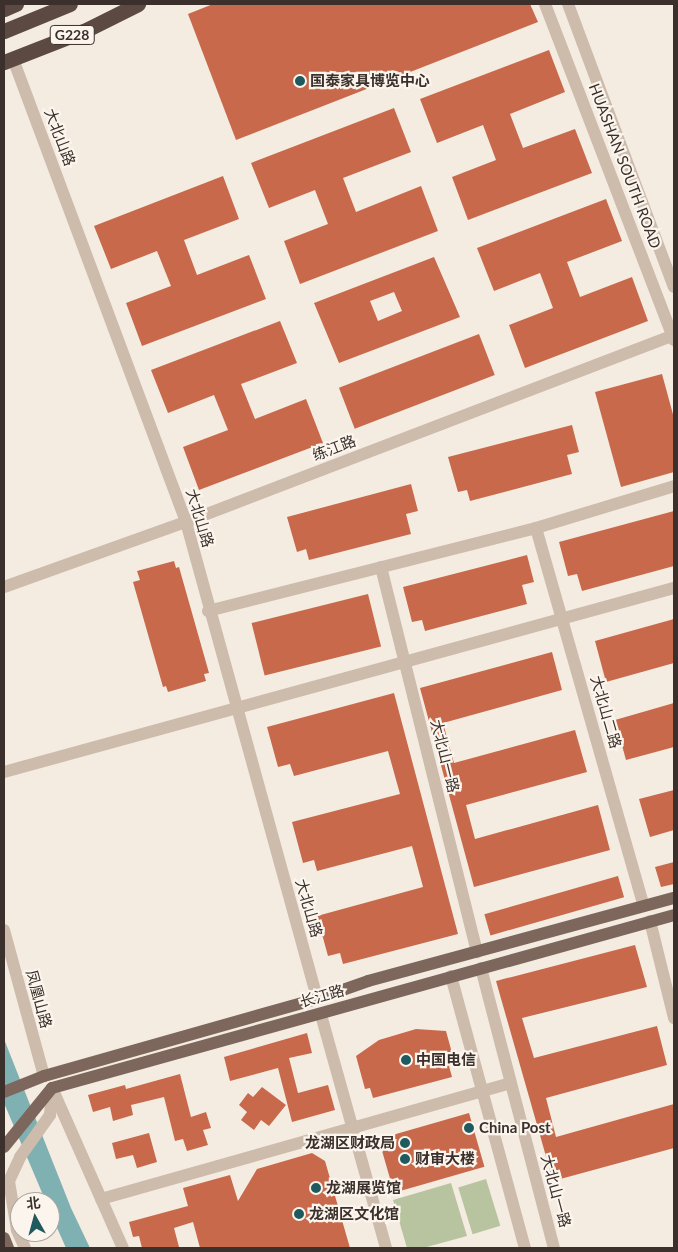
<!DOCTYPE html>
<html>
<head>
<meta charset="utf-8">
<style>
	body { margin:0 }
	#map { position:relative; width:678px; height:1252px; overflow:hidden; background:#f4ebe1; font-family:Lato,"Noto Sans SC",sans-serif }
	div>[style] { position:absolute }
	.green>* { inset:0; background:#b8c4a0; transform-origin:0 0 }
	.water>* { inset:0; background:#7fb0b2 }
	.building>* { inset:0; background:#c8694b; transform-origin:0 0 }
	.minor>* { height:12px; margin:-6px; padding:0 6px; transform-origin:6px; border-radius:6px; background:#cdbbac }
	.major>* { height:12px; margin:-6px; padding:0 6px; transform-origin:6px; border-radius:6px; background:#7d675c }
	.highway>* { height:15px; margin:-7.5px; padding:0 7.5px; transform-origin:7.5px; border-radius:7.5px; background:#5c4a42 }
	.dots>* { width:14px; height:14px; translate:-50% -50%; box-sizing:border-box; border:2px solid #fbf5ee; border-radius:50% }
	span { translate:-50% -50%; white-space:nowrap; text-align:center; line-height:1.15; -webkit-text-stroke:4.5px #fbf5ee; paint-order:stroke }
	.shield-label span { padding:1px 4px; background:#fbf5ee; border:1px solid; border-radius:4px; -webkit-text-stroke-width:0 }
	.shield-label { font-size:14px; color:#3b302b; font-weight:700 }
	.poi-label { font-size:15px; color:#3b302b; font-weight:700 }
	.left { translate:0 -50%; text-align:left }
	.right { translate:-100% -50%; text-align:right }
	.street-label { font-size:15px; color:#3b302b }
	.frame { position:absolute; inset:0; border:5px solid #3b302b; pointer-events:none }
	.north { position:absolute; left:10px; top:1192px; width:50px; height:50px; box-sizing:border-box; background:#fbf5ee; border:1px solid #aea6a0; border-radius:50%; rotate:353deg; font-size:14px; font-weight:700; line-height:20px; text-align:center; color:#3b302b }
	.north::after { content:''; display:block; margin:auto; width:18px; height:22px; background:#1f5a5e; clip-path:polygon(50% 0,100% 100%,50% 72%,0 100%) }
</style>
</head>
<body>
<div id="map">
	<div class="green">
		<div style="left:486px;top:1179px;width:49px;height:29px;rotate:73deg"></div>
		<div style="clip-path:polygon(451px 1183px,467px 1236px,423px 1248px,407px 1248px,393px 1200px)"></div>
	</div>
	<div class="water">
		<div style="clip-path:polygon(4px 1039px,71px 1208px,90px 1248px,66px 1248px,50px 1212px,50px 1202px,46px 1202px,4px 1103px)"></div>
	</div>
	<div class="building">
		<div style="clip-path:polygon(213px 4px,530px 4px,538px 22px,236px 140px,188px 14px)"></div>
		<div style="clip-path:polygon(549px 50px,565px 92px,510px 114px,523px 148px,575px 129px,592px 173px,468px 220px,452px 177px,496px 160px,483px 125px,437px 143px,420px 99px)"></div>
		<div style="clip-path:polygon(394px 108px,411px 152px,343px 178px,356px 212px,421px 186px,438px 231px,300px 284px,284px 241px,328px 224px,315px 190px,269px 208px,251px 163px)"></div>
		<div style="clip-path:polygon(223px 176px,239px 219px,184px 240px,197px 275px,249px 255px,266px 299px,142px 346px,126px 303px,171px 286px,157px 251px,111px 269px,94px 226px)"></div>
		<div style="clip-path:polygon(606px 199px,622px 241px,567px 262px,580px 297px,632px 277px,648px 321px,525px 368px,509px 325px,553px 308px,540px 273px,494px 291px,477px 248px)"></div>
		<div style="clip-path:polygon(evenodd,434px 257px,460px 317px,339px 363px,314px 303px,434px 257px,394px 292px,402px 311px,378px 321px,370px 301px,394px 292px)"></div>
		<div style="clip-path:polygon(280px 321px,297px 363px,241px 384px,255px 419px,306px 399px,323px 443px,199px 490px,183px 447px,228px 430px,214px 395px,168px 413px,151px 370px)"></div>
		<div style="left:479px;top:334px;width:44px;height:150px;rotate:69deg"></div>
		<div style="clip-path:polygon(662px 374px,674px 418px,674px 472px,621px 487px,595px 392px)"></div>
		<div style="clip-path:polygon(572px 425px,579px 452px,567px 455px,572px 474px,470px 501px,467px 490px,458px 492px,448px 457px)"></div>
		<div style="clip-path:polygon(411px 484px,418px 511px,406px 514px,411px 534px,309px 560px,306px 549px,297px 552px,287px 517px)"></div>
		<div style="clip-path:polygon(674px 511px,674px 566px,582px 591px,577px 574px,568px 576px,559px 542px)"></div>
		<div style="clip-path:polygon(527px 555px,534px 582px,522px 585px,527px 604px,425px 631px,422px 620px,412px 622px,403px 587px)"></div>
		<div style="clip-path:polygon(174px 561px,176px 568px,179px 567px,209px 673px,204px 674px,206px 681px,168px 692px,166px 686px,163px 687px,133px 582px,140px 580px,137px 571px)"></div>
		<div style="left:368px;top:594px;width:54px;height:120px;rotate:76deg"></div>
		<div style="clip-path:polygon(674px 619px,674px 663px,606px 682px,595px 641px)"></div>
		<div style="clip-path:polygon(552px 652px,562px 690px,443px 723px,454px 763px,575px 730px,587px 772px,466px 805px,475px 839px,598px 805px,610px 850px,474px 887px,420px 688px)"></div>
		<div style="clip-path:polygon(394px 693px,458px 934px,343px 964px,340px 953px,328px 956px,317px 916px,423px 887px,412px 846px,317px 871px,314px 860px,303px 863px,292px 822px,400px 794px,388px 751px,294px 776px,290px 764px,278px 767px,267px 727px)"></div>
		<div style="clip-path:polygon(674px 703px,674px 747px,626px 760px,615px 720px)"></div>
		<div style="clip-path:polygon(674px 790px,674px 830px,650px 837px,639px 799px)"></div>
		<div style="clip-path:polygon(674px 862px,674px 884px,661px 887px,655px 867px)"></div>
		<div style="left:618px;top:876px;width:22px;height:139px;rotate:74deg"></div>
		<div style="clip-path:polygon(635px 945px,647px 987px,522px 1018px,534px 1058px,657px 1026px,667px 1065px,546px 1098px,556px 1137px,674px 1104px,674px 1148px,553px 1181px,496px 981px)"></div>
		<div style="clip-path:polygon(416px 1029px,446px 1031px,455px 1064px,449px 1066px,452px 1077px,373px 1098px,370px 1088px,365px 1089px,356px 1056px,379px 1040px)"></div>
		<div style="clip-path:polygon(307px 1033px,312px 1053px,289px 1058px,298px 1093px,328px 1085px,335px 1110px,292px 1122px,278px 1068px,230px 1081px,224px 1057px)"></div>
		<div style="clip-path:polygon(180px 1074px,191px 1117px,206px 1112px,211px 1128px,203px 1130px,208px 1145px,187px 1151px,183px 1139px,175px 1141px,164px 1097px,131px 1105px,133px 1115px,113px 1121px,110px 1107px,93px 1112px,88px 1095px,125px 1085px,126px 1089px)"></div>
		<div style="clip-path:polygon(262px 1087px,286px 1105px,269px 1126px,261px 1120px,254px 1130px,241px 1120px,247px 1112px,239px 1105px,248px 1093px,253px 1097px)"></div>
		<div style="left:469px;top:1113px;width:56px;height:94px;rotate:74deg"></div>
		<div style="clip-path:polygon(149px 1133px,157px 1162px,137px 1168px,133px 1155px,116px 1159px,112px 1143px)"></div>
		<div style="clip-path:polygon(312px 1153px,325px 1161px,350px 1248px,200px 1248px,193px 1222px,174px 1228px,179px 1247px,174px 1248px,142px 1248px,139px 1236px,133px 1237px,129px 1222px,188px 1206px,183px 1188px,230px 1175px,238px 1201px,257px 1169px)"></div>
	</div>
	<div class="minor">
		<div style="left:545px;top:4px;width:360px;rotate:69deg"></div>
		<div style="left:568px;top:4px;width:302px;rotate:69.5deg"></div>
		<div style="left:13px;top:59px;width:494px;rotate:69.5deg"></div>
		<div style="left:186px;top:522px;width:495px;rotate:74.6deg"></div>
		<div style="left:536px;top:528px;width:393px;rotate:74.1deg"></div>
		<div style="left:381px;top:567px;width:397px;rotate:76deg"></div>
		<div style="left:4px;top:587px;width:193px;rotate:-19.7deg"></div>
		<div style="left:186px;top:522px;width:523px;rotate:-20.97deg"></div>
		<div style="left:208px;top:611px;width:338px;rotate:-14.2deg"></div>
		<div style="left:536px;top:528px;width:144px;rotate:-16.9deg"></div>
		<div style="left:4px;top:772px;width:695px;rotate:-15.36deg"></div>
		<div style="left:650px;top:921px;width:100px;rotate:76.1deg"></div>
		<div style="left:4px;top:930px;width:151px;rotate:74.7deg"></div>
		<div style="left:481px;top:968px;width:289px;rotate:75.4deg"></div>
		<div style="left:451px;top:976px;width:282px;rotate:74.8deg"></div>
		<div style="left:321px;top:1015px;width:242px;rotate:74.4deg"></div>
		<div style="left:52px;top:1088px;width:175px;rotate:66.1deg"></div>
		<div style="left:101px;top:1199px;width:425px;rotate:-15.8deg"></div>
		<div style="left:25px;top:1248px;width:20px;rotate:-114deg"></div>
		<div style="left:17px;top:1230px;width:50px;rotate:-99.3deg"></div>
		<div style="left:9px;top:1181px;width:26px;rotate:-65deg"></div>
		<div style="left:20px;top:1157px;width:52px;rotate:-54.5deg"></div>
		<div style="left:50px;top:1115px;width:25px;rotate:-85deg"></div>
	</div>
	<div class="major">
		<div style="left:4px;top:1092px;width:43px;rotate:-21.8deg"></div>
		<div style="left:44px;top:1076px;width:284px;rotate:-15.8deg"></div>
		<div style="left:317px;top:999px;width:54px;rotate:-19.4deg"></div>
		<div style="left:368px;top:981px;width:317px;rotate:-15.2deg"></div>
		<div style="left:4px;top:1147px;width:76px;rotate:-50.9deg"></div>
		<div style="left:52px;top:1088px;width:646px;rotate:-15.54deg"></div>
		<div style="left:4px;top:1238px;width:11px;rotate:68deg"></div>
	</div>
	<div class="highway">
		<div style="left:4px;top:9px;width:13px;rotate:-23deg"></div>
		<div style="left:4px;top:31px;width:71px;rotate:-22.2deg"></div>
		<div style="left:4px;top:62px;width:90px;rotate:-21.4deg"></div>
		<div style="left:88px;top:29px;width:56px;rotate:-26.6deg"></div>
	</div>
	<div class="dots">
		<div style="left:300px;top:81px;background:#1f5a5e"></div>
		<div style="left:406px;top:1060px;background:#1f5a5e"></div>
		<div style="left:469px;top:1128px;background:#1f5a5e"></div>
		<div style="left:405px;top:1143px;background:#1f5a5e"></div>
		<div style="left:405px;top:1159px;background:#1f5a5e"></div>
		<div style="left:316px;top:1188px;background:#1f5a5e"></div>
		<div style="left:299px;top:1214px;background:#1f5a5e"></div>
	</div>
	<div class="shield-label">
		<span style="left:72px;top:35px">G228</span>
	</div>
	<div class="poi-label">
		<span class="left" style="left:310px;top:81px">国泰家具博览中心</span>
		<span class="left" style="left:416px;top:1060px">中国电信</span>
		<span class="left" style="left:479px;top:1128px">China Post</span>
		<span class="right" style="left:395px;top:1143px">龙湖区财政局</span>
		<span class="left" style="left:415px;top:1159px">财审大楼</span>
		<span class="left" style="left:326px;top:1188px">龙湖展览馆</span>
		<span class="left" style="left:309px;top:1214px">龙湖区文化馆</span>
	</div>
	<div class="street-label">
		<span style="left:60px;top:137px;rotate:69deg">大北山路</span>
		<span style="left:625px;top:166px;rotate:69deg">HUASHAN SOUTH ROAD</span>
		<span style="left:334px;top:448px;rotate:-21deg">练江路</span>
		<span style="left:200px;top:518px;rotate:73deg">大北山路</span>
		<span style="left:606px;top:712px;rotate:74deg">大北山二路</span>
		<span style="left:445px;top:756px;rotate:76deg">大北山一路</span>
		<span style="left:309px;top:908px;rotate:74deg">大北山路</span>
		<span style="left:322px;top:996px;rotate:-16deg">长江路</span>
		<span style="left:39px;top:999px;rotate:75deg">凤凰山路</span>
		<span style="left:556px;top:1191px;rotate:75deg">大北山一路</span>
	</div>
	<div class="frame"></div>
	<div class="north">北</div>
</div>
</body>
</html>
